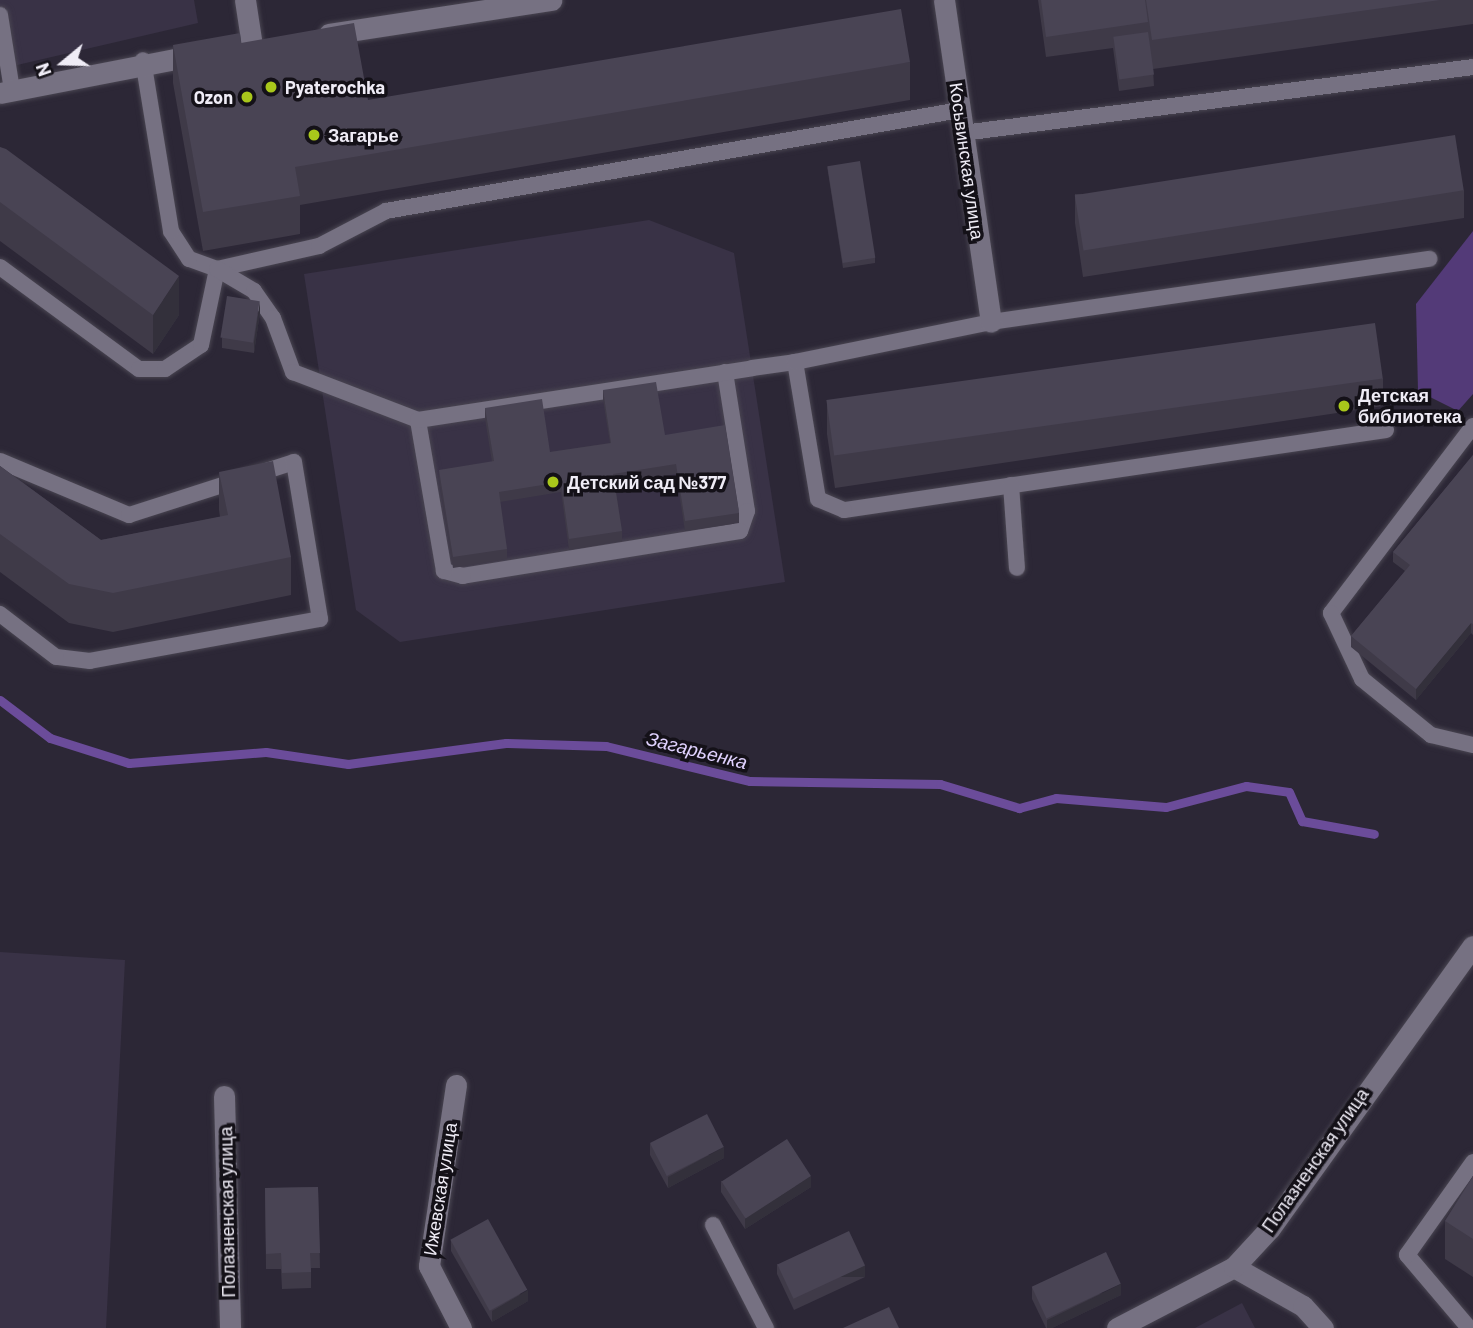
<!DOCTYPE html>
<html>
<head>
<meta charset="utf-8">
<style>
	body { margin:0 }
	#map { position:relative; width:1473px; height:1328px; overflow:hidden; background:#2c2736; font-family:Barlow,sans-serif }
	div>[style] { position:absolute }
	.built>* { inset:0; background:#393246 }
	.green>* { inset:0; background:#533a78 }
	.stream>* { height:9px; margin:-4.5px; padding:0 4.5px; transform-origin:4.5px; border-radius:4.5px; background:#6b4c9a }
	.roads { filter:drop-shadow(0 0 2px #494551) drop-shadow(0 0 2px #494551) }
	.lane>* { height:16px; margin:-8px; padding:0 8px; transform-origin:8px; border-radius:8px; background:#767182 }
	.street>* { height:21px; margin:-10.5px; padding:0 10.5px; transform-origin:10.5px; border-radius:10.5px; background:#767182 }
	.wall>* { inset:0; background:#3f3a48 }
	.shaded-wall>* { inset:0; background:#33303b; transform-origin:0 0 }
	.building>* { inset:0; background:#494454; transform-origin:0 0 }
	.dots>* { width:19px; height:19px; translate:-50% -50%; box-sizing:border-box; border:4px solid #141118; border-radius:50% }
	span { translate:-50% -50%; white-space:nowrap; text-align:center; line-height:1.15; -webkit-text-stroke:7px #141118; paint-order:stroke }
	.poi-label { font-size:18px; color:#efecf6; font-weight:700 }
	.left { translate:0 -50%; text-align:left }
	.right { translate:-100% -50%; text-align:right }
	.street-label { font-size:18px; color:#efecf6 }
	.water-label { font-size:19px; color:#e0d2fe; font-style:italic }
	.north { position:absolute; left:28px; top:28px; width:70px; height:70px; -webkit-text-stroke:5px #141118; paint-order:stroke; rotate:251deg; font-size:19px; font-weight:700; line-height:28px; text-align:center; color:#efecf6 }
	.north::after { content:''; display:block; margin:auto; width:24px; height:32px; background:#efecf6; clip-path:polygon(50% 0,100% 100%,50% 72%,0 100%) }
</style>
</head>
<body>
<div id="map">
	<div class="built">
		<div style="clip-path:polygon(0 0,194px 0,198px 23px,0 69px)"></div>
		<div style="clip-path:polygon(649px 220px,734px 253px,785px 582px,400px 642px,356px 610px,304px 274px)"></div>
		<div style="clip-path:polygon(0 952px,125px 960px,106px 1328px,0 1328px)"></div>
		<div style="clip-path:polygon(1242px 1303px,1255px 1328px,1195px 1328px)"></div>
	</div>
	<div class="green">
		<div style="clip-path:polygon(1473px 231px,1473px 394px,1458px 411px,1418px 391px,1416px 304px)"></div>
	</div>
	<div class="stream">
		<div style="left:0;top:700px;width:63px;rotate:37.2deg"></div>
		<div style="left:50px;top:738px;width:83px;rotate:17.6deg"></div>
		<div style="left:129px;top:763px;width:137px;rotate:-4.6deg"></div>
		<div style="left:266px;top:752px;width:83px;rotate:8.3deg"></div>
		<div style="left:348px;top:764px;width:159px;rotate:-7.6deg"></div>
		<div style="left:506px;top:743px;width:100px;rotate:1.7deg"></div>
		<div style="left:606px;top:746px;width:148px;rotate:13.7deg"></div>
		<div style="left:750px;top:781px;width:190px;rotate:0.9deg"></div>
		<div style="left:940px;top:784px;width:83px;rotate:16.9deg"></div>
		<div style="left:1019px;top:808px;width:38px;rotate:-15deg"></div>
		<div style="left:1056px;top:798px;width:110px;rotate:4.7deg"></div>
		<div style="left:1166px;top:807px;width:83px;rotate:-14.7deg"></div>
		<div style="left:1246px;top:786px;width:43px;rotate:7.9deg"></div>
		<div style="left:1289px;top:792px;width:32px;rotate:66deg"></div>
		<div style="left:1302px;top:821px;width:73px;rotate:10.2deg"></div>
	</div>
	<div class="roads">
		<div class="lane">
			<div style="left:0;top:15px;width:76px;rotate:80.9deg"></div>
			<div style="left:963px;top:133px;width:514px;rotate:-7.37deg"></div>
			<div style="left:0;top:267px;width:172px;rotate:36.3deg"></div>
			<div style="left:139px;top:369px;width:26px"></div>
			<div style="left:165px;top:369px;width:43px;rotate:-33.7deg"></div>
			<div style="left:201px;top:345px;width:78px;rotate:-78.1deg"></div>
			<div style="left:217px;top:269px;width:30px;rotate:-160deg"></div>
			<div style="left:189px;top:259px;width:33px;rotate:-123deg"></div>
			<div style="left:171px;top:231px;width:173px;rotate:-99.3deg"></div>
			<div style="left:217px;top:269px;width:105px;rotate:-12.7deg"></div>
			<div style="left:319px;top:246px;width:76px;rotate:-27.6deg"></div>
			<div style="left:386px;top:211px;width:583px;rotate:-9.98deg"></div>
			<div style="left:217px;top:269px;width:43px;rotate:30.7deg"></div>
			<div style="left:254px;top:291px;width:33px;rotate:55deg"></div>
			<div style="left:273px;top:318px;width:58px;rotate:69.7deg"></div>
			<div style="left:293px;top:372px;width:134px;rotate:21deg"></div>
			<div style="left:725px;top:372px;width:141px;rotate:81deg"></div>
			<div style="left:747px;top:511px;width:21px;rotate:109deg"></div>
			<div style="left:740px;top:531px;width:281px;rotate:170.8deg"></div>
			<div style="left:463px;top:576px;width:20px;rotate:-165deg"></div>
			<div style="left:444px;top:571px;width:153px;rotate:-99.8deg"></div>
			<div style="left:418px;top:420px;width:338px;rotate:-8.8deg"></div>
			<div style="left:752px;top:368px;width:43px;rotate:-7.9deg"></div>
			<div style="left:1473px;top:426px;width:235px;rotate:127.2deg"></div>
			<div style="left:1331px;top:613px;width:73px;rotate:64.8deg"></div>
			<div style="left:1362px;top:679px;width:89px;rotate:39.1deg"></div>
			<div style="left:1431px;top:735px;width:43px;rotate:13.4deg"></div>
			<div style="left:1386px;top:430px;width:548px;rotate:171.6deg"></div>
			<div style="left:844px;top:510px;width:28px;rotate:-157deg"></div>
			<div style="left:818px;top:499px;width:139px;rotate:-99.5deg"></div>
			<div style="left:795px;top:362px;width:200px;rotate:-11.5deg"></div>
			<div style="left:991px;top:322px;width:443px;rotate:-8.2deg"></div>
			<div style="left:0;top:461px;width:140px;rotate:22.7deg"></div>
			<div style="left:129px;top:515px;width:173px;rotate:-17.8deg"></div>
			<div style="left:294px;top:462px;width:159px;rotate:80.6deg"></div>
			<div style="left:320px;top:619px;width:234px;rotate:169.7deg"></div>
			<div style="left:90px;top:661px;width:34px;rotate:-173deg"></div>
			<div style="left:56px;top:657px;width:71px;rotate:-142.5deg"></div>
			<div style="left:1011px;top:485px;width:83px;rotate:85.9deg"></div>
			<div style="left:713px;top:1225px;width:116px;rotate:62.8deg"></div>
			<div style="left:1469px;top:1328px;width:96px;rotate:-130.3deg"></div>
			<div style="left:1407px;top:1255px;width:114px;rotate:-54.6deg"></div>
		</div>
		<div class="street">
			<div style="left:245px;top:0;width:47px;rotate:81.3deg"></div>
			<div style="left:944px;top:0;width:325px;rotate:81.7deg"></div>
			<div style="left:329px;top:34px;width:225px;rotate:-8.7deg"></div>
			<div style="left:0;top:93px;width:204px;rotate:-11deg"></div>
			<div style="left:456px;top:1085px;width:183px;rotate:98.5deg"></div>
			<div style="left:429px;top:1266px;width:70px;rotate:62.7deg"></div>
			<div style="left:224px;top:1096px;width:232px;rotate:88.5deg"></div>
			<div style="left:1234px;top:1267px;width:79px;rotate:29.5deg"></div>
			<div style="left:1303px;top:1306px;width:30px;rotate:48deg"></div>
			<div style="left:1117px;top:1328px;width:132px;rotate:-27.5deg"></div>
			<div style="left:1234px;top:1267px;width:53px;rotate:-47.3deg"></div>
			<div style="left:1270px;top:1228px;width:347px;rotate:-54.3deg"></div>
		</div>
	</div>
	<div class="wall">
		<div style="clip-path:polygon(1038px 0,1473px 0,1473px 24px,1153px 69px,1154px 86px,1119px 91px,1113px 48px,1046px 57px)"></div>
		<div style="clip-path:polygon(241px 43px,368px 100px,910px 62px,910px 100px,300px 205px,300px 234px,203px 251px,173px 83px,173px 45px)"></div>
		<div style="clip-path:polygon(0 147px,179px 315px,153px 354px,0 241px)"></div>
		<div style="clip-path:polygon(827px 166px,875px 258px,875px 263px,843px 268px)"></div>
		<div style="clip-path:polygon(1464px 190px,1464px 218px,1083px 277px,1075px 223px,1075px 194px)"></div>
		<div style="clip-path:polygon(260px 312px,254px 353px,222px 348px,222px 338px)"></div>
		<div style="clip-path:polygon(1383px 378px,1383px 406px,835px 488px,827px 434px,827px 405px)"></div>
		<div style="clip-path:polygon(603px 390px,665px 435px,739px 513px,739px 523px,685px 531px,676px 474px,615px 484px,622px 531px,622px 541px,569px 550px,561px 492px,500px 502px,507px 549px,507px 559px,453px 568px,439px 480px,439px 470px,492px 462px,485px 419px,485px 408px,550px 452px,610px 443px,603px 400px)"></div>
		<div style="clip-path:polygon(1473px 455px,1473px 635px,1471px 633px,1416px 700px,1351px 647px,1351px 636px,1405px 571px,1393px 562px,1393px 552px)"></div>
		<div style="clip-path:polygon(0 466px,101px 540px,220px 517px,219px 510px,219px 472px,291px 557px,291px 595px,113px 632px,69px 623px,0 572px)"></div>
		<div style="clip-path:polygon(650px 1144px,724px 1158px,668px 1188px,650px 1155px)"></div>
		<div style="clip-path:polygon(1473px 1176px,1473px 1277px,1445px 1259px,1445px 1221px)"></div>
		<div style="clip-path:polygon(721px 1181px,811px 1187px,745px 1229px,721px 1192px)"></div>
		<div style="clip-path:polygon(318px 1187px,320px 1268px,311px 1268px,311px 1288px,282px 1289px,281px 1269px,266px 1269px,265px 1188px)"></div>
		<div style="clip-path:polygon(451px 1240px,528px 1301px,492px 1322px,451px 1251px)"></div>
		<div style="clip-path:polygon(777px 1264px,865px 1277px,794px 1310px,777px 1274px)"></div>
		<div style="clip-path:polygon(1032px 1288px,1121px 1295px,1052px 1328px,1046px 1328px,1032px 1299px)"></div>
	</div>
	<div class="shaded-wall">
		<div style="clip-path:polygon(179px 276px,179px 315px,153px 354px,153px 315px)"></div>
		<div style="clip-path:polygon(260px 301px,260px 312px,254px 353px,254px 342px)"></div>
		<div style="clip-path:polygon(1471px 623px,1471px 633px,1416px 700px,1416px 689px)"></div>
		<div style="clip-path:polygon(724px 1147px,724px 1158px,668px 1188px,668px 1177px)"></div>
		<div style="clip-path:polygon(811px 1176px,811px 1187px,745px 1229px,745px 1218px)"></div>
		<div style="left:865px;top:1266px;width:11px;height:78px;rotate:90deg"></div>
		<div style="clip-path:polygon(1121px 1284px,1121px 1295px,1052px 1328px,1047px 1328px,1047px 1320px)"></div>
		<div style="clip-path:polygon(528px 1290px,528px 1301px,492px 1322px,492px 1311px)"></div>
	</div>
	<div class="building">
		<div style="clip-path:polygon(1041px 0,1145px 0,1148px 22px,1046px 37px)"></div>
		<div style="clip-path:polygon(1146px 0,1440px 0,1152px 40px)"></div>
		<div style="clip-path:polygon(901px 9px,910px 62px,295px 167px,300px 196px,203px 212px,173px 45px,240px 33px,241px 43px,354px 23px,368px 100px)"></div>
		<div style="left:1148px;top:32px;width:43px;height:35px;rotate:82deg"></div>
		<div style="left:1455px;top:135px;width:56px;height:385px;rotate:81deg"></div>
		<div style="clip-path:polygon(0 147px,6px 149px,179px 276px,153px 315px,0 202px)"></div>
		<div style="left:860px;top:161px;width:98px;height:33px;rotate:81deg"></div>
		<div style="left:227px;top:296px;width:33px;height:42px;rotate:9deg"></div>
		<div style="left:1375px;top:323px;width:56px;height:554px;rotate:82deg"></div>
		<div style="clip-path:polygon(656px 382px,665px 435px,725px 425px,739px 513px,685px 521px,676px 464px,613px 474px,622px 531px,569px 539px,561px 482px,499px 492px,507px 549px,453px 557px,439px 470px,494px 461px,485px 408px,542px 399px,550px 452px,611px 443px,603px 390px)"></div>
		<div style="clip-path:polygon(1473px 455px,1473px 624px,1471px 623px,1416px 689px,1351px 636px,1410px 565px,1393px 552px)"></div>
		<div style="clip-path:polygon(273px 461px,291px 557px,113px 593px,69px 584px,0 534px,0 466px,101px 540px,228px 515px,219px 472px)"></div>
		<div style="left:707px;top:1114px;width:37px;height:64px;rotate:63deg"></div>
		<div style="left:787px;top:1139px;width:44px;height:78px;rotate:57deg"></div>
		<div style="clip-path:polygon(1473px 1176px,1473px 1239px,1445px 1221px)"></div>
		<div style="clip-path:polygon(318px 1187px,320px 1253px,310px 1253px,311px 1272px,282px 1273px,281px 1253px,266px 1254px,265px 1188px)"></div>
		<div style="left:488px;top:1219px;width:81px;height:43px;rotate:61deg"></div>
		<div style="left:849px;top:1231px;width:38px;height:79px;rotate:65deg"></div>
		<div style="left:1106px;top:1252px;width:35px;height:82px;rotate:65deg"></div>
		<div style="clip-path:polygon(889px 1307px,899px 1328px,843px 1328px)"></div>
	</div>
	<div class="dots">
		<div style="left:271px;top:87px;background:#a9c71b"></div>
		<div style="left:247px;top:97px;background:#a9c71b"></div>
		<div style="left:314px;top:135px;background:#a9c71b"></div>
		<div style="left:1344px;top:406px;background:#a9c71b"></div>
		<div style="left:553px;top:482px;background:#a9c71b"></div>
	</div>
	<div class="poi-label">
		<span class="left" style="left:285px;top:87px">Pyaterochka</span>
		<span class="right" style="left:233px;top:97px">Ozon</span>
		<span class="left" style="left:328px;top:135px">Загарье</span>
		<span class="left" style="left:1358px;top:406px">Детская<br>библиотека</span>
		<span class="left" style="left:567px;top:482px">Детский сад №377</span>
	</div>
	<div class="street-label">
		<span style="left:967px;top:161px;rotate:82deg">Косьвинская улица</span>
		<span style="left:1315px;top:1160px;rotate:-55deg">Полазненская улица</span>
		<span style="left:440px;top:1189px;rotate:-81deg">Ижевская улица</span>
		<span style="left:227px;top:1212px;rotate:-91deg">Полазненская улица</span>
	</div>
	<div class="water-label">
		<span style="left:697px;top:750px;rotate:14deg">Загарьенка</span>
	</div>
	<div class="north">N</div>
</div>
</body>
</html>
